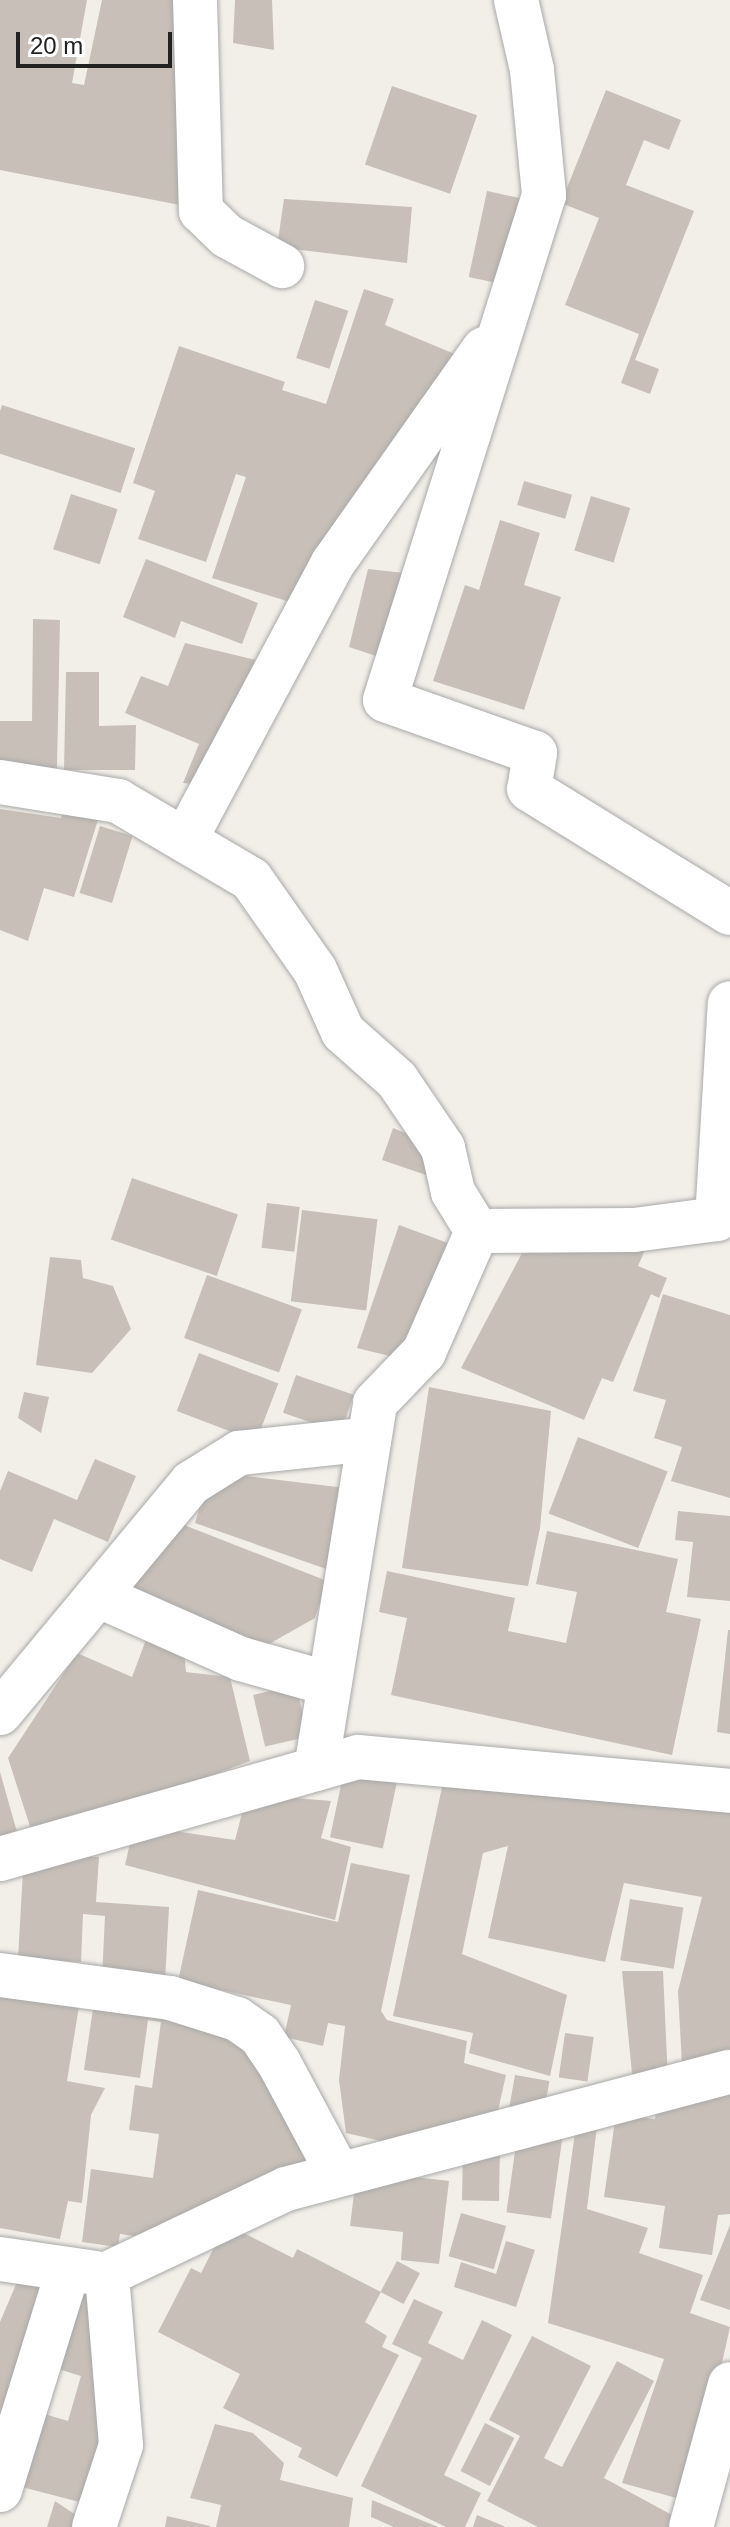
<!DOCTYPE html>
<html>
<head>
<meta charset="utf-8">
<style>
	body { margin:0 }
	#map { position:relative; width:730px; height:2527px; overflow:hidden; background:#f2efe9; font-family:Helvetica,sans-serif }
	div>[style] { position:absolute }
	.building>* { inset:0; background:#c7bfb8; transform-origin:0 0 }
	.roads { filter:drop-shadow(0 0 2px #a9a9a9) drop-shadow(0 0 2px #a9a9a9) }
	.minor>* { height:44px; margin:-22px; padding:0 22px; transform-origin:22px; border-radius:22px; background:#fff }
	span { translate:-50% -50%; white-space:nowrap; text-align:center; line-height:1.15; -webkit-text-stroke:6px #fff; paint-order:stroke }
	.scale { position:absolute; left:16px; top:32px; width:156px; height:36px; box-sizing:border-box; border:4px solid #222; border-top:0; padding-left:10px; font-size:24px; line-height:28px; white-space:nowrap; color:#222; -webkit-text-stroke:6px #fff; paint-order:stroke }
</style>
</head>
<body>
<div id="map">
	<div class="building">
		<div style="clip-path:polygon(0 0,87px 0,72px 83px,84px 85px,102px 0,182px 0,190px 207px,0 170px)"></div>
		<div style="clip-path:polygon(235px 0,272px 0,274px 50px,233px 43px)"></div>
		<div style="left:392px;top:86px;width:90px;height:83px;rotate:19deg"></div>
		<div style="clip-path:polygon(606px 90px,681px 120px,669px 150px,644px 140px,626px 185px,694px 211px,635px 360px,659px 369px,650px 394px,621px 383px,639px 334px,565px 305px,599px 218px,561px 203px)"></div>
		<div style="left:487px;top:191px;width:38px;height:88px;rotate:12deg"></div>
		<div style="clip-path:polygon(284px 199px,412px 207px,407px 263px,277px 247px)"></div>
		<div style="clip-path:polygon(364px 289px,394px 299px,385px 325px,462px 357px,300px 605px,212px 578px,246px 477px,236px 474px,206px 562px,138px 539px,155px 491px,133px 483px,179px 346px,285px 382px,282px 390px,326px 404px)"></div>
		<div style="left:315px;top:300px;width:35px;height:61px;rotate:18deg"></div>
		<div style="left:2px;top:405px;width:140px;height:47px;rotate:18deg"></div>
		<div style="left:524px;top:481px;width:50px;height:25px;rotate:16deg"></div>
		<div style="left:71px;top:494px;width:49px;height:58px;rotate:18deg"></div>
		<div style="left:591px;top:496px;width:41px;height:57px;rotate:17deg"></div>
		<div style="clip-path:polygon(500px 520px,540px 533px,524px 585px,561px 597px,524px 710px,433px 681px,465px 585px,479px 590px)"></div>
		<div style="clip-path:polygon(146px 559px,258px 603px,242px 644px,181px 621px,175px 638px,123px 617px)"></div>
		<div style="clip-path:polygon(368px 569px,413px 574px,382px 658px,349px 647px)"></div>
		<div style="clip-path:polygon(33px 619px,60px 620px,57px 768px,0 768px,0 721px,32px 721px)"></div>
		<div style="clip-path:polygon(185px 643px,268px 663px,203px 785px,183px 783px,199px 744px,125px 713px,141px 676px,168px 686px)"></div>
		<div style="clip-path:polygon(66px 672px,99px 672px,99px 726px,136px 725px,135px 770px,64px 770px)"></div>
		<div style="clip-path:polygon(66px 801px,101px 810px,74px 897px,44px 888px,28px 941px,0 930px,0 809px,61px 818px)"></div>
		<div style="left:100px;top:826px;width:34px;height:70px;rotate:17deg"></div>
		<div style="clip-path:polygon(393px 1128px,435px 1145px,429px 1176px,382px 1160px)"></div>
		<div style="left:132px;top:1178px;width:112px;height:65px;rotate:19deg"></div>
		<div style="left:267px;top:1203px;width:33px;height:45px;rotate:7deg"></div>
		<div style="left:302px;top:1210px;width:76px;height:92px;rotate:7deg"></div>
		<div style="clip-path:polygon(399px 1225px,456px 1246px,402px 1359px,357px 1348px)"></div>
		<div style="clip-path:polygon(529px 1240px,645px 1250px,638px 1266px,667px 1278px,659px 1298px,651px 1294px,613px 1382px,602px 1378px,584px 1420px,461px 1368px)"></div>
		<div style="clip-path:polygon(50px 1257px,81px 1260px,83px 1278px,113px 1286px,131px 1329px,92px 1373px,36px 1365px)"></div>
		<div style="left:207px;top:1275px;width:101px;height:67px;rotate:20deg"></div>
		<div style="clip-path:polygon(663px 1294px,730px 1315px,730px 1498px,671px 1481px,682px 1447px,654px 1438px,666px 1400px,633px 1391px)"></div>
		<div style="left:199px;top:1353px;width:85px;height:62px;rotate:21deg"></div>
		<div style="left:296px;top:1375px;width:61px;height:40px;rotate:19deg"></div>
		<div style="clip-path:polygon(429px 1387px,551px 1411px,540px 1528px,528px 1586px,402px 1568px)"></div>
		<div style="clip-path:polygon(24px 1392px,49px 1397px,41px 1433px,18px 1418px)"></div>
		<div style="left:578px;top:1437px;width:96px;height:82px;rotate:21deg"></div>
		<div style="clip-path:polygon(95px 1459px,136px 1476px,108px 1542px,54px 1519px,32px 1572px,0 1559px,0 1491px,8px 1471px,77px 1500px)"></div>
		<div style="clip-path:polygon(221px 1473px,354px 1489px,332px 1571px,195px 1523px,204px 1492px)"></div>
		<div style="clip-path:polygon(678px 1511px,730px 1516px,730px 1601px,687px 1597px,693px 1542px,675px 1540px)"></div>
		<div style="clip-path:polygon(174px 1521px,327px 1581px,315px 1618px,253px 1653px,122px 1593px)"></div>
		<div style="clip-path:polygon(547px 1531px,678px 1559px,666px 1612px,701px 1619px,672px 1755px,391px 1695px,407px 1618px,379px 1612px,387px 1571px,515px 1598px,508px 1631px,566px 1643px,577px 1592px,536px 1584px)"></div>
		<div style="clip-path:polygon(728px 1630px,730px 1630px,730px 1734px,717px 1732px)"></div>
		<div style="clip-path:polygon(147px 1637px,184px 1651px,186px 1672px,230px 1677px,250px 1761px,35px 1842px,8px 1758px,77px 1653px,132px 1677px)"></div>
		<div style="left:296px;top:1685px;width:53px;height:44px;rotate:77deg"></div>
		<div style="left:346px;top:1762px;width:54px;height:77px;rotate:12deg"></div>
		<div style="clip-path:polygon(0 1772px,21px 1846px,0 1851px)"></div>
		<div style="clip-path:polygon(445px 1773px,730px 1812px,730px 2057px,682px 2065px,678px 1991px,702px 1897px,624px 1883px,605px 1962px,488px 1938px,508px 1846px,483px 1853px,462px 1954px,567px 1995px,550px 2076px,469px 2053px,473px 2033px,393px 2016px)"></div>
		<div style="clip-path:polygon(247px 1794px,331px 1801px,321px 1838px,351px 1847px,335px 1920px,125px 1865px,134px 1825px,235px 1840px)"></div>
		<div style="clip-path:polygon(24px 1853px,99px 1857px,96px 1902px,169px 1907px,165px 1982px,102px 1978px,105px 1916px,83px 1914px,81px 1962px,18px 1958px)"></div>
		<div style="clip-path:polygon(351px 1863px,410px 1875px,381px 2011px,387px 2020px,467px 2041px,464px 2063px,506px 2075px,495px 2124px,390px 2143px,346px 2133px,339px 2080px,345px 2026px,328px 2023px,323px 2046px,284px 2037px,291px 2005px,178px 1981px,198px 1890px,338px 1922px)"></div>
		<div style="left:630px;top:1899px;width:54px;height:62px;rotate:9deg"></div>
		<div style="clip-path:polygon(622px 1971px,663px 1971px,668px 2081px,633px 2084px)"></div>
		<div style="clip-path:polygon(95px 1995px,226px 2022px,322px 2167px,171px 2218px,167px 2241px,120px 2234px,118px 2247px,82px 2242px,91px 2169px,153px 2178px,159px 2134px,129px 2130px,135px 2085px,152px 2088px,161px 2022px,148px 2020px,140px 2078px,84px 2070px)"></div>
		<div style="clip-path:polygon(0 1997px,80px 2000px,67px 2081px,105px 2088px,91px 2115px,82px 2203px,68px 2201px,60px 2239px,0 2228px)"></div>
		<div style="left:565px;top:2033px;width:29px;height:45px;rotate:8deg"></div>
		<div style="left:515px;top:2075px;width:35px;height:34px;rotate:10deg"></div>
		<div style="clip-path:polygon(730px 2091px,730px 2214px,718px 2215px,712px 2255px,659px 2248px,665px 2206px,604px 2197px,616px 2114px,655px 2119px,658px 2095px)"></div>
		<div style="clip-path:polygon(577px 2119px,597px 2126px,587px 2209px,648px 2228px,639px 2253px,703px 2275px,690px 2313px,730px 2327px,691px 2502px,622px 2483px,664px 2359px,548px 2323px)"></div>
		<div style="left:518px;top:2130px;width:45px;height:83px;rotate:8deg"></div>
		<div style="left:500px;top:2145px;width:56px;height:37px;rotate:91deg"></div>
		<div style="clip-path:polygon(357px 2170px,449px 2181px,439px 2264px,401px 2260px,403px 2232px,350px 2226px)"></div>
		<div style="left:461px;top:2213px;width:47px;height:45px;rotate:16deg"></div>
		<div style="clip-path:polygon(226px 2224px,293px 2258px,297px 2249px,381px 2292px,365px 2322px,387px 2336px,382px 2347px,399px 2355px,337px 2477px,298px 2457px,302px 2448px,223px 2408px,240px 2374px,158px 2332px,191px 2268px,201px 2273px)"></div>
		<div style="clip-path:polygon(730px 2225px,730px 2310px,700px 2300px)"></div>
		<div style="clip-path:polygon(506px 2241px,535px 2250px,516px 2307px,454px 2287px,461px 2262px,496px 2274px)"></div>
		<div style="left:397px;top:2261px;width:26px;height:35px;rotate:28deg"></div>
		<div style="clip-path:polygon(23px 2268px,55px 2283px,0 2452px,0 2322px)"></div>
		<div style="clip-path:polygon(73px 2274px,102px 2284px,110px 2376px,91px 2505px,18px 2486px,41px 2413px,68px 2421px,81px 2376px,45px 2365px)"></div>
		<div style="clip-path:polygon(414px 2299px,443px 2312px,428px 2343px,463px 2360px,482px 2320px,512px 2335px,444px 2475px,481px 2493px,465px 2527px,446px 2527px,361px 2486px,422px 2358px,392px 2344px)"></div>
		<div style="clip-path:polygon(532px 2336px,591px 2366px,544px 2458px,562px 2467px,617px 2361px,654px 2381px,604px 2478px,683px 2521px,682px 2527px,538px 2527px,487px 2501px,520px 2436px,489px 2420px)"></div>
		<div style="left:485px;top:2423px;width:33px;height:54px;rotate:27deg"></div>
		<div style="clip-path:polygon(215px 2424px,253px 2433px,284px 2463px,280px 2480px,353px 2498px,349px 2527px,216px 2527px,221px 2505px,190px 2498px)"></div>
		<div style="clip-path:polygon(372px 2500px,438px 2527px,394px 2527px,371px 2517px)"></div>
		<div style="clip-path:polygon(55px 2501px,89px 2524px,88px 2527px,47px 2527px)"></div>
		<div style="clip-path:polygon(477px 2515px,506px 2527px,473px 2527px)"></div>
		<div style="clip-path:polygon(167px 2516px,210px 2526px,210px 2527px,165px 2527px)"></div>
	</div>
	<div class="roads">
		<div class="minor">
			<div style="left:195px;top:0;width:211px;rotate:88.4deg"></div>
			<div style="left:201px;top:211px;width:36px;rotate:44deg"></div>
			<div style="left:227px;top:236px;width:63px;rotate:28.6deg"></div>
			<div style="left:516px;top:0;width:72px;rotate:77.1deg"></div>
			<div style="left:532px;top:70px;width:126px;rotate:84.5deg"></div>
			<div style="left:544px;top:195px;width:529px;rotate:107.48deg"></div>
			<div style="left:385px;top:700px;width:159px;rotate:19.5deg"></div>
			<div style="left:535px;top:753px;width:36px;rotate:99deg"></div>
			<div style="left:529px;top:789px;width:236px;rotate:31.7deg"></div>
			<div style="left:0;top:782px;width:120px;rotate:9.1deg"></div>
			<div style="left:118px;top:801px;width:154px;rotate:30.4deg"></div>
			<div style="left:251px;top:879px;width:111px;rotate:54.9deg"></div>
			<div style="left:315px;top:970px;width:68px;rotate:65.7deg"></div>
			<div style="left:343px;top:1032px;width:72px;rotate:41.6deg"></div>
			<div style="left:397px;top:1080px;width:82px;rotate:55.9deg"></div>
			<div style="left:443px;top:1148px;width:45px;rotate:77.2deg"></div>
			<div style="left:453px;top:1192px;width:46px;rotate:58.4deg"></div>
			<div style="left:185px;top:840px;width:314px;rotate:-61.9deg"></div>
			<div style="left:333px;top:563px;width:262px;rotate:-54.8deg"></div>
			<div style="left:99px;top:1596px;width:155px;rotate:23.9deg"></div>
			<div style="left:241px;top:1659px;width:92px;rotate:15.7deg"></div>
			<div style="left:0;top:1713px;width:299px;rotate:-50.3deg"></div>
			<div style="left:191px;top:1483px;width:57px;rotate:-32deg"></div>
			<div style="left:239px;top:1453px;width:131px;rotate:-6.1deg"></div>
			<div style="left:316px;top:1769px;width:371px;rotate:-80.8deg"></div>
			<div style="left:375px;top:1403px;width:71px;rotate:-46.1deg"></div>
			<div style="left:424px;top:1352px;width:132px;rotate:-66.3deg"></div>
			<div style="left:477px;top:1231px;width:157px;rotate:-0.4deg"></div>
			<div style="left:634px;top:1230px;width:84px;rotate:-7.5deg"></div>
			<div style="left:717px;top:1219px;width:216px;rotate:-86.6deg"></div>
			<div style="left:0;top:1859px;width:372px;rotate:-15.9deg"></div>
			<div style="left:358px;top:1757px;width:374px;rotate:5.2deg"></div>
			<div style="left:0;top:1975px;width:172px;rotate:7.7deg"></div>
			<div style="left:170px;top:1998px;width:70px;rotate:17.4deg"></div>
			<div style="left:237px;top:2019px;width:28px;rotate:35deg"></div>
			<div style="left:260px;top:2035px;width:34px;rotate:56deg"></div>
			<div style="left:279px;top:2063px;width:125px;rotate:61.8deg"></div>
			<div style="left:0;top:2259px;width:97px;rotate:8.3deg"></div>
			<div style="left:0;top:2490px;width:230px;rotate:-72.8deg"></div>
			<div style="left:94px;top:2527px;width:86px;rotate:-71.8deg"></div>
			<div style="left:121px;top:2445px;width:172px;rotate:-94.7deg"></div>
			<div style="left:107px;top:2274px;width:198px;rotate:-25.4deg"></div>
			<div style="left:286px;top:2189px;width:459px;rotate:-14.8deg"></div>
			<div style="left:691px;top:2527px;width:148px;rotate:-74.7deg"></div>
		</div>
	</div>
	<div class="scale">20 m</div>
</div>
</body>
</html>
